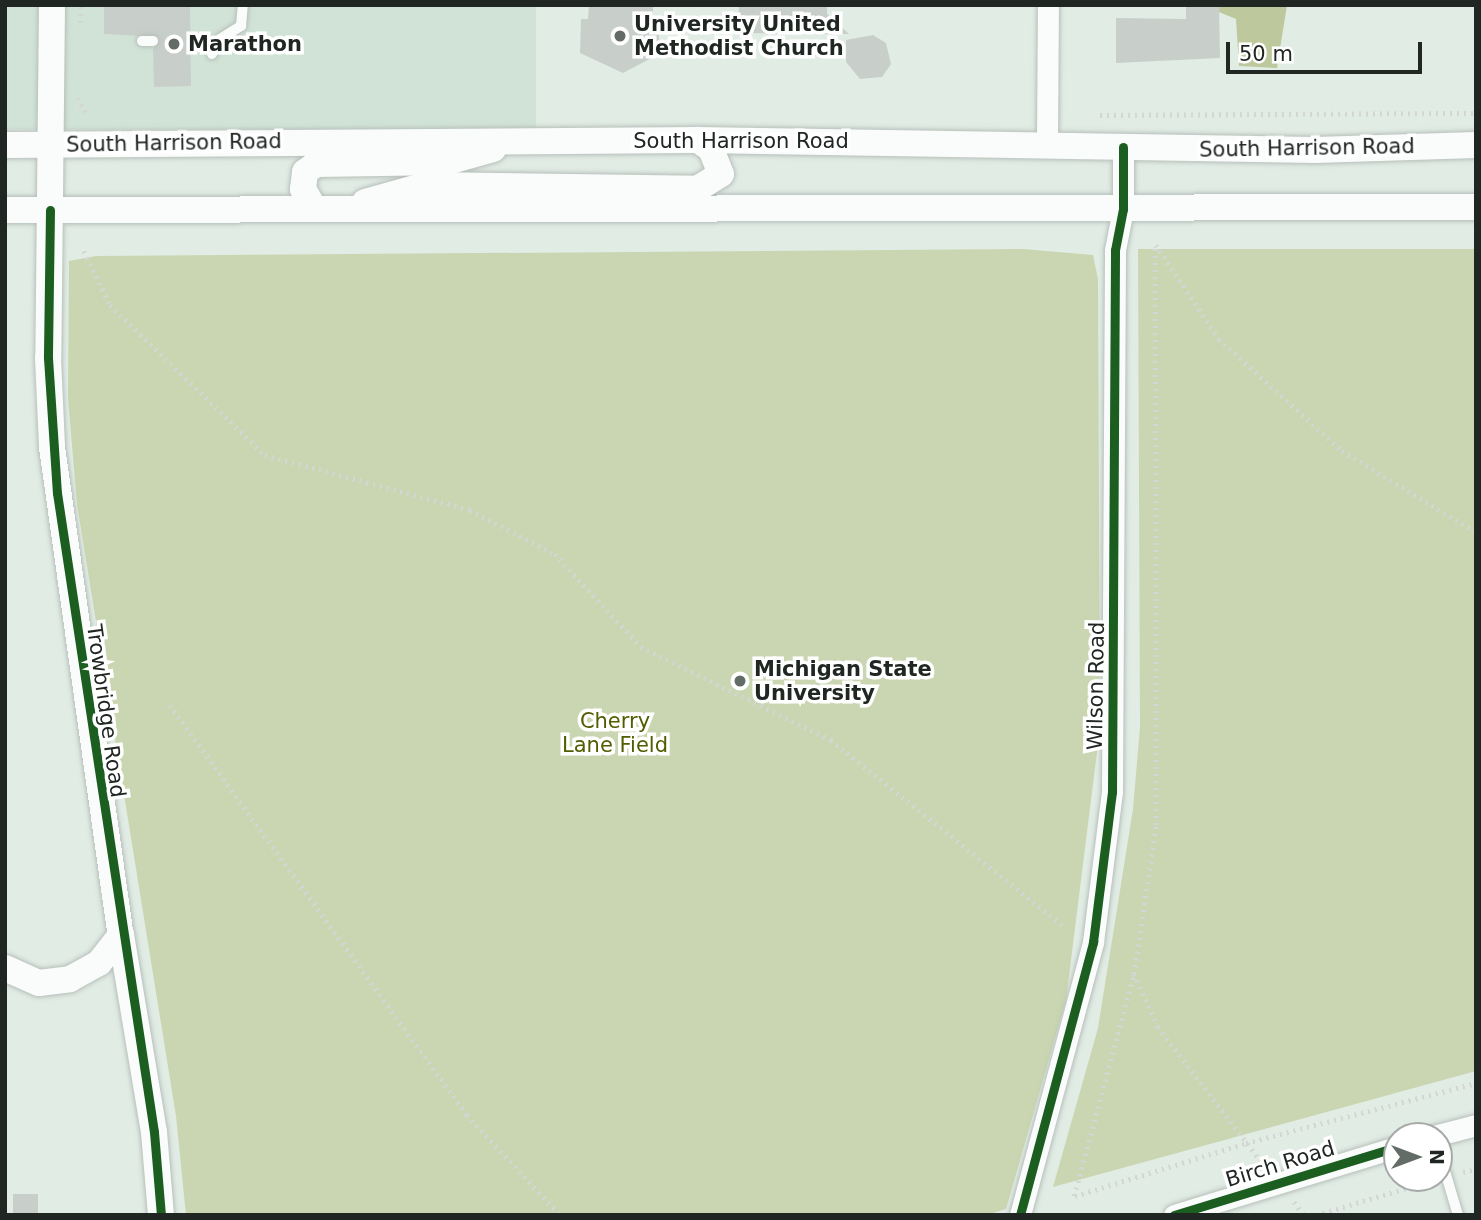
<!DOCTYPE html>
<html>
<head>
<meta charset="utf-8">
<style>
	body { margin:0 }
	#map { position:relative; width:1481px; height:1220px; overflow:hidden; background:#e1ece5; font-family:"DejaVu Sans",sans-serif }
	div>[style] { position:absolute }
	.built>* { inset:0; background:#d1e3d7; transform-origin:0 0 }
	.green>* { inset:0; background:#cad6b1 }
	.forest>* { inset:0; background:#bdc99c }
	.building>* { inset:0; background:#c8cfca; transform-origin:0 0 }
	.path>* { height:4.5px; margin-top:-2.25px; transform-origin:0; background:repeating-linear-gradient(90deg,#d3d6d4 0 2px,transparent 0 7px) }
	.roads { filter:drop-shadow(0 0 2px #b7bfba) drop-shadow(0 0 2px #b7bfba) }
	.service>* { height:10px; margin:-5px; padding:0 5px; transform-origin:5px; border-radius:5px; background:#fafcfb }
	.minor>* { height:21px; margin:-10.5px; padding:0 10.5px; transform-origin:10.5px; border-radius:10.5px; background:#fafcfb }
	.tertiary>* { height:26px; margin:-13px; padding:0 13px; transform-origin:13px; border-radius:13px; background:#fafcfb }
	.cycleway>* { height:9px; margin:-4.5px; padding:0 4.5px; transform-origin:4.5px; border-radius:4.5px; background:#1b5e20 }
	.dots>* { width:19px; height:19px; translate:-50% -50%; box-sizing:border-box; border:4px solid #fff; border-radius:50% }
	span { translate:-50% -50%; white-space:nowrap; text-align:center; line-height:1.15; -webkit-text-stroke:7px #fff; paint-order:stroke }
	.poi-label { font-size:21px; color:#202723; font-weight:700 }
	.left { translate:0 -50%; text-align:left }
	.street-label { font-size:21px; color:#202723 }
	.park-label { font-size:21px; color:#525c00 }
	.frame { position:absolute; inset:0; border:7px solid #202723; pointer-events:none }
	.north { position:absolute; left:1383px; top:1122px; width:70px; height:70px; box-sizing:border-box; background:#fff; border:2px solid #a6a9a7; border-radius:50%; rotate:90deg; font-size:19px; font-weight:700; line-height:28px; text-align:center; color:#202723 }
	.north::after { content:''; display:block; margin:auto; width:24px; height:32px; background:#646c67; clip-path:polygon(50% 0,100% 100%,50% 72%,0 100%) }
	.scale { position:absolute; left:1226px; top:42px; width:196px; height:32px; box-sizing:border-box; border:4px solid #202723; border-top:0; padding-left:9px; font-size:21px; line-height:24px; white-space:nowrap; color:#202723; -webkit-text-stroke:5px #fff; paint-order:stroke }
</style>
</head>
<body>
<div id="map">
	<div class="built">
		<div style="left:5px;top:5px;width:531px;height:124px"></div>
	</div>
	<div class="green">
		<div style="clip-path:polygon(1023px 249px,1093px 255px,1098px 279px,1100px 728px,1066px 1000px,1006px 1209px,987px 1215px,186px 1215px,176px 1116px,77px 504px,68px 398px,69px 261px,96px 256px)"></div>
		<div style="clip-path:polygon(1138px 249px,1476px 249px,1476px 1071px,1053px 1187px,1098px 1028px,1133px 809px,1140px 727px)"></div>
	</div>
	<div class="forest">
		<div style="clip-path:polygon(1202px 5px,1287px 5px,1277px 68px,1239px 66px,1236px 19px)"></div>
	</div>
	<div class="building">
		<div style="clip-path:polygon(104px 5px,190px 5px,191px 86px,154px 87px,153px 49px,159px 37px,104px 34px)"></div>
		<div style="clip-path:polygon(589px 5px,653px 5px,653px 19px,659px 19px,659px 54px,623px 73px,580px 53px,581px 19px,588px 19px)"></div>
		<div style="clip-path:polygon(739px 5px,827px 5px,827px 14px,849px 34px,738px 33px)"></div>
		<div style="clip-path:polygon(1186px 5px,1219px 5px,1220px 58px,1116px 63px,1116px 18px,1186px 19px)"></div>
		<div style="clip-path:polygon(873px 35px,886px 43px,891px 64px,882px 77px,860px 79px,846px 62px,846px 40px)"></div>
		<div style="left:13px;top:1194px;width:25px;height:21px"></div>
	</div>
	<div class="path">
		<div style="left:80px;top:23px;width:18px;rotate:-87deg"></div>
		<div style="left:78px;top:98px;width:17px;rotate:62deg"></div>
		<div style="left:1100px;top:115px;width:376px;rotate:-0.3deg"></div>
		<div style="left:1156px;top:245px;width:113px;rotate:56.2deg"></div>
		<div style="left:1219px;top:339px;width:166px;rotate:42.3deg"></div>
		<div style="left:1342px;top:451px;width:157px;rotate:31.2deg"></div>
		<div style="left:84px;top:251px;width:60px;rotate:64.3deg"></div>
		<div style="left:110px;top:305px;width:216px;rotate:44.1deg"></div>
		<div style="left:265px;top:455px;width:212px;rotate:15deg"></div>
		<div style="left:470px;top:510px;width:96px;rotate:27.4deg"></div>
		<div style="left:555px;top:554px;width:127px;rotate:47.2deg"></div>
		<div style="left:641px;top:647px;width:212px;rotate:26.1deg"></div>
		<div style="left:831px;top:740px;width:297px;rotate:38.7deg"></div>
		<div style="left:170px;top:705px;width:506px;rotate:54.08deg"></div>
		<div style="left:467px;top:1115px;width:137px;rotate:47.1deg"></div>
		<div style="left:1134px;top:974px;width:58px;rotate:65.6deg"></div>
		<div style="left:1158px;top:1027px;width:174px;rotate:52.5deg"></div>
		<div style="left:1463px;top:1172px;width:13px;rotate:-13deg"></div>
		<div style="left:1074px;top:1196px;width:230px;rotate:-74.9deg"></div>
		<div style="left:1134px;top:974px;width:151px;rotate:-81.6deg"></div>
		<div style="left:1156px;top:825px;width:580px;rotate:-90.1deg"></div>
		<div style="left:1075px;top:1196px;width:179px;rotate:-17.2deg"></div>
		<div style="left:1246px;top:1143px;width:238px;rotate:-14.6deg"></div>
		<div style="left:1294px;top:1202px;width:16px;rotate:52deg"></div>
		<div style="left:1316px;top:1215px;width:120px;rotate:-16.5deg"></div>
	</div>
	<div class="roads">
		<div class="service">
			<div style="left:142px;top:41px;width:11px"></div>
			<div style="left:212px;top:54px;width:17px;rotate:-62deg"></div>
			<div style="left:220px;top:39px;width:25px;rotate:-32deg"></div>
			<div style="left:241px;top:26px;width:21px;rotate:-85deg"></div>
			<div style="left:1439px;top:1151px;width:67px;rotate:73.5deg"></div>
		</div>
		<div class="minor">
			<div style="left:1047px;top:142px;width:137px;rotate:-89.6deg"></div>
			<div style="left:1434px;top:1136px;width:43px;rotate:-14.7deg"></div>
			<div style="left:1020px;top:1215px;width:283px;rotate:-75deg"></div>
			<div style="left:1093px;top:942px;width:151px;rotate:-82.8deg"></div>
			<div style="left:1112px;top:792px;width:542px;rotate:-89.68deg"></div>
			<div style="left:1115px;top:250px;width:42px;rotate:-79deg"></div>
			<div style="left:1123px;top:209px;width:62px;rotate:-90deg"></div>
			<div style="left:1174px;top:1215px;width:233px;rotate:-17deg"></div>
		</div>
		<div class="tertiary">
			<div style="left:52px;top:5px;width:353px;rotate:90.6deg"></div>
			<div style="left:48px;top:358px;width:89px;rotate:87.4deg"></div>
			<div style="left:52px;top:447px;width:493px;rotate:82deg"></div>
			<div style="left:121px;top:935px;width:200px;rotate:80.5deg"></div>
			<div style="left:154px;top:1132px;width:83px;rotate:85.2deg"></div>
			<div style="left:5px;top:145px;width:693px;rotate:-0.41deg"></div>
			<div style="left:698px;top:140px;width:617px;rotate:0.93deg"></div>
			<div style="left:1315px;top:150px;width:161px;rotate:-1.8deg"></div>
			<div style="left:365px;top:202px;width:63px;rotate:-15.6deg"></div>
			<div style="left:426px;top:185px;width:271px;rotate:0.8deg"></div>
			<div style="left:697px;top:189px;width:28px;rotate:-32deg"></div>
			<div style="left:721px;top:174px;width:27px;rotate:-112deg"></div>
			<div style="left:711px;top:149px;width:16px;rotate:-145deg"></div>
			<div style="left:314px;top:208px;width:22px;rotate:-120deg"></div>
			<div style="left:303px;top:189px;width:17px;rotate:-83deg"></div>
			<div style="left:305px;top:172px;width:14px;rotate:-36deg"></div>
			<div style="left:316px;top:164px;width:131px;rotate:-0.9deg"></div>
			<div style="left:447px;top:162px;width:48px;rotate:-15.8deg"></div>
			<div style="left:5px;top:210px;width:1471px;rotate:-0.12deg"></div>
			<div style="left:5px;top:968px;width:37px;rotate:24deg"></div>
			<div style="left:39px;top:983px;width:31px;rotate:-7deg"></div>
			<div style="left:70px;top:979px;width:33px;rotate:-29deg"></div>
			<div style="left:99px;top:963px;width:36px;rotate:-52deg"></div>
		</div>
	</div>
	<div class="cycleway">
		<div style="left:50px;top:210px;width:148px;rotate:90.8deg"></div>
		<div style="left:48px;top:358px;width:135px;rotate:86.2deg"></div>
		<div style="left:57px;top:493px;width:646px;rotate:81.37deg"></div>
		<div style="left:154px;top:1132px;width:83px;rotate:85.2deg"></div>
		<div style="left:1020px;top:1215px;width:283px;rotate:-75deg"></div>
		<div style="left:1093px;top:942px;width:151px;rotate:-82.8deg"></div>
		<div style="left:1112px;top:792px;width:542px;rotate:-89.68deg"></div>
		<div style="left:1115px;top:250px;width:42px;rotate:-79deg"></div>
		<div style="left:1123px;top:209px;width:62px;rotate:-90deg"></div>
		<div style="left:1174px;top:1215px;width:233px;rotate:-17deg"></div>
	</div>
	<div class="dots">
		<div style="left:620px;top:36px;background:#646c67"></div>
		<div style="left:174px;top:44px;background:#646c67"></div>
		<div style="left:740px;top:681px;background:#646c67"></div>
	</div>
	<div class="poi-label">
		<span class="left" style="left:634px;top:36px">University United<br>Methodist Church</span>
		<span class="left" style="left:188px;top:44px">Marathon</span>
		<span class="left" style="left:754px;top:681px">Michigan State<br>University</span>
	</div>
	<div class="street-label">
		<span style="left:741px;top:141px">South Harrison Road</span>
		<span style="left:174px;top:143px;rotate:-1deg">South Harrison Road</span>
		<span style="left:1307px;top:148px;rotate:-1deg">South Harrison Road</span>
		<span style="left:1096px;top:686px;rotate:-89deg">Wilson Road</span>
		<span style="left:106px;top:711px;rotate:82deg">Trowbridge Road</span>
		<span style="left:1280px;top:1164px;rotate:-17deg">Birch Road</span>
	</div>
	<div class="park-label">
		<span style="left:615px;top:733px">Cherry<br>Lane Field</span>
	</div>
	<div class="frame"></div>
	<div class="north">N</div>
	<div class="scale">50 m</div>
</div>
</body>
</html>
